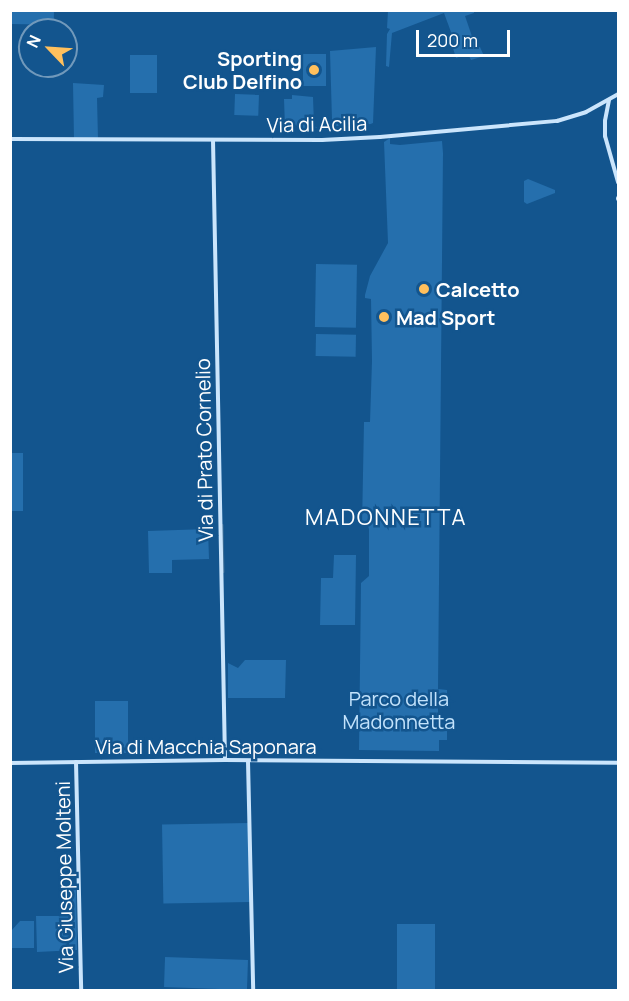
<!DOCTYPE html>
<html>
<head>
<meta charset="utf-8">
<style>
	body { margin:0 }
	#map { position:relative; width:629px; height:1001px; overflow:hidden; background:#13558e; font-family:Manrope,sans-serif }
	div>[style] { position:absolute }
	.green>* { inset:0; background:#256fad; transform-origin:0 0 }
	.stream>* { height:1.5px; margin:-0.75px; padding:0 0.75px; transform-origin:0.75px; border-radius:0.75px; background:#3d6e97 }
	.secondary>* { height:4px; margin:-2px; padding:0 2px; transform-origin:2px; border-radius:2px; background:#cbe5fc }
	.dots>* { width:16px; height:16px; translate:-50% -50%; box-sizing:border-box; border:3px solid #13558e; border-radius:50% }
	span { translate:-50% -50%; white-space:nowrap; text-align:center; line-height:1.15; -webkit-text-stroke:5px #13558e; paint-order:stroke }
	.poi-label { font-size:20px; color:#fff; font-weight:700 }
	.right { translate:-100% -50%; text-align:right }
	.left { translate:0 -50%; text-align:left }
	.street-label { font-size:20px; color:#fff }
	.park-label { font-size:20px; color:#c3e3fc }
	.quarter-label { font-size:22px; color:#fff; letter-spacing:1.5px }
	.frame { position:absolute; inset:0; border:12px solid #fff; pointer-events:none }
	.north { position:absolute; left:18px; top:18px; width:60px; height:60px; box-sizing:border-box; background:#13558e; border:2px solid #7199bb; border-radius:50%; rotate:295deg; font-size:16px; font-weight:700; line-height:24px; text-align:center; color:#fff }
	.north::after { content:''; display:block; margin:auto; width:21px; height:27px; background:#ffc05d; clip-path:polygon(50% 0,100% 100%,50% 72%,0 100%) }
	.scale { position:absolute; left:416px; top:30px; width:94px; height:27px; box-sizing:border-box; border:3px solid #fff; border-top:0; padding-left:8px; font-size:18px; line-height:21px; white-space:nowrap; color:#fff; -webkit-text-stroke:4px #13558e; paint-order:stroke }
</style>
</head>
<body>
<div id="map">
	<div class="green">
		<div style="left:11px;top:10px;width:43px;height:14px;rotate:1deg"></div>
		<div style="clip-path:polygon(388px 11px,474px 11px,474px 13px,465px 16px,476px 48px,480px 47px,484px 56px,471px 60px,468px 54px,456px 58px,452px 45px,455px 43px,444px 13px,392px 33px,389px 67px,386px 66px,387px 34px,390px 29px,387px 28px)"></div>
		<div style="clip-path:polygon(376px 47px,373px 123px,366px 126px,336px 126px,332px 120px,330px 51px)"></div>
		<div style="left:303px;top:54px;width:23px;height:32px"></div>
		<div style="left:130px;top:55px;width:27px;height:38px"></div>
		<div style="clip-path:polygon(73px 83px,104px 85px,103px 97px,97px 98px,98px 139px,74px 140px)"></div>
		<div style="left:235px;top:94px;width:24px;height:21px;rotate:2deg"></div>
		<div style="clip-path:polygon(292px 95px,313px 97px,314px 125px,317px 128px,285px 128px,284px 99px,292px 99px)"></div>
		<div style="clip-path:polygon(390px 138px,390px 144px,400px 145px,442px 141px,443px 153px,438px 689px,447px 690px,447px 705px,438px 705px,438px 718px,439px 722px,447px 723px,447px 740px,439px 740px,439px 751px,359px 750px,361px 583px,369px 576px,369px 529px,368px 526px,362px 526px,364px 422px,370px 422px,372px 361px,371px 299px,365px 298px,365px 295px,370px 276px,388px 243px,384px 142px)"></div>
		<div style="clip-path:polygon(528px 179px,555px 190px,555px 193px,527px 204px,524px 202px,524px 181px)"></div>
		<div style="left:316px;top:264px;width:41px;height:63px;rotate:1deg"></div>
		<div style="left:316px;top:334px;width:40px;height:22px;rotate:1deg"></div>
		<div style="left:11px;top:453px;width:12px;height:58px"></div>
		<div style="clip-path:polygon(208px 529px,209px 559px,172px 560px,172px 573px,149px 573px,148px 531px)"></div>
		<div style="clip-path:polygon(334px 555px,356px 555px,355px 625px,320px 625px,321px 578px,333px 578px)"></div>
		<div style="clip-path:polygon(245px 660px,286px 660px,285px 698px,228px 698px,228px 663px,238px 668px)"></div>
		<div style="left:95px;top:701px;width:33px;height:52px"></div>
		<div style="left:249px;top:823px;width:79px;height:87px;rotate:89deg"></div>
		<div style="clip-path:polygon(76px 885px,77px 950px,37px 952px,36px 916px,62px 916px,61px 886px)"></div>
		<div style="clip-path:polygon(20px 921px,34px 921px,34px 948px,11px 948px,11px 931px)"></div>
		<div style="left:397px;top:924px;width:38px;height:66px"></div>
		<div style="left:248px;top:960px;width:30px;height:83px;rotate:92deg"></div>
	</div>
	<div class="stream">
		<div style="left:223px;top:525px;width:47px;rotate:88.8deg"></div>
	</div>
	<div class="secondary">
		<div style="left:609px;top:100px;width:21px;rotate:101deg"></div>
		<div style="left:605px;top:121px;width:15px;rotate:90deg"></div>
		<div style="left:605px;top:136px;width:48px;rotate:74.2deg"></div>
		<div style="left:10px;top:139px;width:312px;rotate:0.2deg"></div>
		<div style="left:322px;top:140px;width:58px;rotate:-3deg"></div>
		<div style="left:380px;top:137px;width:178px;rotate:-5.2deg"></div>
		<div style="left:557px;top:121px;width:30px;rotate:-17deg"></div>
		<div style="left:586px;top:112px;width:37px;rotate:-29deg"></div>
		<div style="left:213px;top:140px;width:620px;rotate:88.89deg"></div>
		<div style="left:618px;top:199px;width:1px;rotate:-90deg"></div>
		<div style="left:248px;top:761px;width:229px;rotate:88.7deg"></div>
		<div style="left:76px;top:762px;width:228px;rotate:88.7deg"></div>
		<div style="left:10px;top:763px;width:215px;rotate:-0.8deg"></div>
		<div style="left:225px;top:760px;width:393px;rotate:0.4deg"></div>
	</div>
	<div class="dots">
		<div style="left:314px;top:70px;background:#ffc05d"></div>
		<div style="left:424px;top:289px;background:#ffc05d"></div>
		<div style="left:384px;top:317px;background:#ffc05d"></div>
	</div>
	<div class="poi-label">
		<span class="right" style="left:302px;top:70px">Sporting<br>Club Delfino</span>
		<span class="left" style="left:436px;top:289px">Calcetto</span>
		<span class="left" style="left:396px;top:317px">Mad Sport</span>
	</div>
	<div class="street-label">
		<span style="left:317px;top:124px;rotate:-1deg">Via di Acilia</span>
		<span style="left:204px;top:450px;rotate:-91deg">Via di Prato Cornelio</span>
		<span style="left:206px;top:746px">Via di Macchia Saponara</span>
		<span style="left:64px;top:877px;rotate:-91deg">Via Giuseppe Molteni</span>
	</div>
	<div class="park-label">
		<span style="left:399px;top:710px">Parco della<br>Madonnetta</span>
	</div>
	<div class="quarter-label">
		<span style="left:386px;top:518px">MADONNETTA</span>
	</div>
	<div class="frame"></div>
	<div class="north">N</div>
	<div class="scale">200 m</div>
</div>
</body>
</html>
